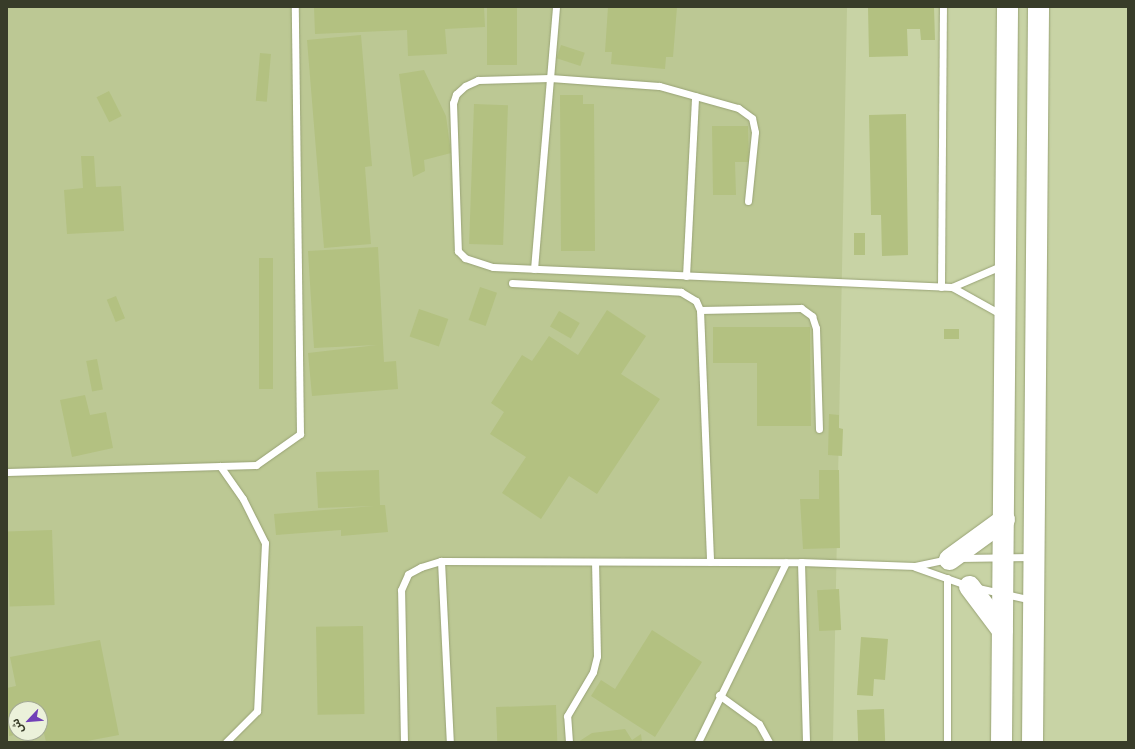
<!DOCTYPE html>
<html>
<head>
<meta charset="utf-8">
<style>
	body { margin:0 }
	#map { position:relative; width:1135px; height:749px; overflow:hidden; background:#c8d3a5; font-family:"Alegreya Sans","Noto Sans Arabic",sans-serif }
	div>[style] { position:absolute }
	.built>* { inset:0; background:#bcc894 }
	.building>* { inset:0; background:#b3c181; transform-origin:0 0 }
	.roads { filter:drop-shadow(0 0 1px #98a275) drop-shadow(0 0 1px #98a275) }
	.service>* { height:7px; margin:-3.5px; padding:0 3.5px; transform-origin:3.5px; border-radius:3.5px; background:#fff }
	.secondary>* { height:21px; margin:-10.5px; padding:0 10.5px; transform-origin:10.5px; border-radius:10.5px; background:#fff }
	span { translate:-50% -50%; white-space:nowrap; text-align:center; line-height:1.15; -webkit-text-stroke:3px #ebf1da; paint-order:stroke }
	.frame { position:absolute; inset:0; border:8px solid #383c29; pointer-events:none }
	.north { position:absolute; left:8px; top:701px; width:40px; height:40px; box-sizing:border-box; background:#ebf1da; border:1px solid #a3a993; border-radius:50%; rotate:244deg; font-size:11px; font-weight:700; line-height:16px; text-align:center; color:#383c29 }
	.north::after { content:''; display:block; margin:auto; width:14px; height:18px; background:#7140b7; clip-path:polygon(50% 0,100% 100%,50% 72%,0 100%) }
</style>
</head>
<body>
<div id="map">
	<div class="built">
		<div style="clip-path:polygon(evenodd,7px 7px,847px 7px,833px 742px,7px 742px,7px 7px,16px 709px,40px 709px,40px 733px,16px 733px,16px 709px)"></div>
	</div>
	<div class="building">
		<div style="clip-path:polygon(314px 7px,484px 7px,485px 27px,445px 29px,447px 54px,408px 56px,407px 30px,315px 34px)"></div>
		<div style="left:487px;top:7px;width:30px;height:58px"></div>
		<div style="clip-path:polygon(608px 7px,677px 7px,673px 57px,666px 57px,665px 69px,611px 64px,612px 52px,605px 52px)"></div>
		<div style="clip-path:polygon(868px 7px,934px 7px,935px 40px,921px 40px,920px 29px,907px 29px,908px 56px,869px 57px)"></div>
		<div style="clip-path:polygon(361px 35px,372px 166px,365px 167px,371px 244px,324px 248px,307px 40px)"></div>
		<div style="left:561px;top:45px;width:25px;height:14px;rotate:18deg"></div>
		<div style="left:260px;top:53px;width:11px;height:48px;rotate:5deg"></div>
		<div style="clip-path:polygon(424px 70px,446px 116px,451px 153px,424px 160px,425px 171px,413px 177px,399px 74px)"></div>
		<div style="left:109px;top:91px;width:28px;height:14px;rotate:63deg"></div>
		<div style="clip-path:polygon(560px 95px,583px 95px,583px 104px,594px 104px,595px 251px,561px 251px)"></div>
		<div style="left:474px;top:104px;width:34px;height:140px;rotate:2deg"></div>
		<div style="clip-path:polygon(906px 114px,908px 255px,882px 256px,881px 215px,871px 215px,869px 115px)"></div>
		<div style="clip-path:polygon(712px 126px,748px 126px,749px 162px,735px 162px,736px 195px,713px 195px)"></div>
		<div style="clip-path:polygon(81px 156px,94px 156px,96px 187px,121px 186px,124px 231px,67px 234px,64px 190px,83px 188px)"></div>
		<div style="left:854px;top:233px;width:11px;height:22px"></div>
		<div style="clip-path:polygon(378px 247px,384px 362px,396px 361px,398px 389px,312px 396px,308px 353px,377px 345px,314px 348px,308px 251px)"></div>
		<div style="left:259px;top:258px;width:14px;height:131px"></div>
		<div style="left:480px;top:287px;width:18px;height:35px;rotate:19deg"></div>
		<div style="left:116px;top:296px;width:24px;height:10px;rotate:68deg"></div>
		<div style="left:419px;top:309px;width:31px;height:29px;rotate:19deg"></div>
		<div style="clip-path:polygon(607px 310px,646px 336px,621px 374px,660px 399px,597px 494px,569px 476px,541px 519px,502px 493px,526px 457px,490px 434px,504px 412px,491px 403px,522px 355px,532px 361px,549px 336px,578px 355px)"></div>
		<div style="left:559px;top:311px;width:24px;height:18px;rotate:30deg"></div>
		<div style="clip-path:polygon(713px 327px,810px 327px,811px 426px,757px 426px,757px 363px,713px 363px)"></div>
		<div style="left:944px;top:329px;width:15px;height:10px"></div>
		<div style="left:97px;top:359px;width:31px;height:11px;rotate:79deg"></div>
		<div style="clip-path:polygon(85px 395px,90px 415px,106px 412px,113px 448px,72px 457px,60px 400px)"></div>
		<div style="clip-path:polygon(829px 414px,839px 415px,839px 428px,843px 429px,842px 456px,828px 455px)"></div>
		<div style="clip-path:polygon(379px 470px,380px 505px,385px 505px,388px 532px,341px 536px,341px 530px,276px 535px,274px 514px,374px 506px,318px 508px,316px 472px)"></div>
		<div style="clip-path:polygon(819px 470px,839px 470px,840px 548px,803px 549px,800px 499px,819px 499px)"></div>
		<div style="left:52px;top:530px;width:75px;height:45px;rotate:88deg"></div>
		<div style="left:839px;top:589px;width:41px;height:22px;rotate:87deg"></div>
		<div style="left:363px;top:626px;width:88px;height:47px;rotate:89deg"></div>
		<div style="clip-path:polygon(652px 630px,702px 662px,655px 737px,591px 696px,601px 680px,615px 689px)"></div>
		<div style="clip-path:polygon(861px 637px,888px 639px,885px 680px,874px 679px,873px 696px,857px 695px)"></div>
		<div style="clip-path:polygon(100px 640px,119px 735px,82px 742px,46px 742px,43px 729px,40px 730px,40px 709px,16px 709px,16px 733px,20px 734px,9px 736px,7px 688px,16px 686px,10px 657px)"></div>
		<div style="left:556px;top:705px;width:37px;height:60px;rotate:88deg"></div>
		<div style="left:884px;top:709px;width:33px;height:27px;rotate:88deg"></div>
		<div style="clip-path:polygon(625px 729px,632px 740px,641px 734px,642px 742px,578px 742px,592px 733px)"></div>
	</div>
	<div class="roads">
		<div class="service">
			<div style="left:748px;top:201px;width:69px;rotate:-84.2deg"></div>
			<div style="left:755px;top:132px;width:14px;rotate:-102deg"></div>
			<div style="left:752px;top:118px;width:17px;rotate:-144deg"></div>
			<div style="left:738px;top:108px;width:82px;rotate:-164.4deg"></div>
			<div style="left:659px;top:86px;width:109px;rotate:-175.8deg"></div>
			<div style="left:550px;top:78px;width:72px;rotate:178.4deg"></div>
			<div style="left:478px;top:80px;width:14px;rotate:155deg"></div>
			<div style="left:465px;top:86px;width:12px;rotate:138deg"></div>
			<div style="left:456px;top:94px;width:9px;rotate:108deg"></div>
			<div style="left:453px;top:103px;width:148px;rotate:88.1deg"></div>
			<div style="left:458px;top:251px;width:10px;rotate:45deg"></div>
			<div style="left:465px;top:258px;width:29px;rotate:18deg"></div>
			<div style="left:493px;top:267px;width:459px;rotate:2.5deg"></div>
			<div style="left:952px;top:287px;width:56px;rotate:-23.3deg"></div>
			<div style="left:534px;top:269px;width:263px;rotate:-85.2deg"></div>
			<div style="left:686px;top:276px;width:180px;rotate:-87.1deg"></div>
			<div style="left:512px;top:283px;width:169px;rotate:3deg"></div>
			<div style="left:681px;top:292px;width:17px;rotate:31deg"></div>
			<div style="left:696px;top:301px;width:10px;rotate:66deg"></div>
			<div style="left:700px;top:310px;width:252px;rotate:87.7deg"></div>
			<div style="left:941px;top:287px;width:280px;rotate:-89.6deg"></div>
			<div style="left:952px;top:287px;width:57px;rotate:29.2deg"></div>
			<div style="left:700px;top:310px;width:101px;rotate:-1.1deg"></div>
			<div style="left:801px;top:308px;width:14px;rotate:36deg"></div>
			<div style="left:812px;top:316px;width:13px;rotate:72deg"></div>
			<div style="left:816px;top:328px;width:101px;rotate:88.3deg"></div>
			<div style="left:220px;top:466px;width:40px;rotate:55.1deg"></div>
			<div style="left:243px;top:499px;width:49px;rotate:63.4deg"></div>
			<div style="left:265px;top:543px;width:168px;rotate:92.7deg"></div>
			<div style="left:257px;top:711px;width:44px;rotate:135deg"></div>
			<div style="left:7px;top:472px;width:249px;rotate:-1.6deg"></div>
			<div style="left:256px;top:465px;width:54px;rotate:-35.2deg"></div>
			<div style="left:300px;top:434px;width:427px;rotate:-90.7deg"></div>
			<div style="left:959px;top:558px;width:72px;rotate:-0.8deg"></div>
			<div style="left:441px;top:561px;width:181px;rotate:87.2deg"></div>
			<div style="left:801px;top:562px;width:180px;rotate:88.4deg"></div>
			<div style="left:915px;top:567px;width:57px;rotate:19.4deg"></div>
			<div style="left:969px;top:586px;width:65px;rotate:12.5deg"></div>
			<div style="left:719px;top:695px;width:49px;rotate:35.9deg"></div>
			<div style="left:759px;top:724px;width:21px;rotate:61deg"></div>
			<div style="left:404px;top:742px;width:152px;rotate:-91.1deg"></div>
			<div style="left:401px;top:590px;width:17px;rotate:-66deg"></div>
			<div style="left:408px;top:574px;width:15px;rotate:-28deg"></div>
			<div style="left:421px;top:567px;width:21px;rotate:-17deg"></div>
			<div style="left:441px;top:561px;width:360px;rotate:0.2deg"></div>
			<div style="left:801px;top:562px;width:114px;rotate:2deg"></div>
			<div style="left:915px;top:566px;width:33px;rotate:-12deg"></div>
			<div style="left:569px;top:742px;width:26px;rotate:-94deg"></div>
			<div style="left:567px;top:716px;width:51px;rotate:-59.4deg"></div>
			<div style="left:593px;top:672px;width:16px;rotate:-76deg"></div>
			<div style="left:597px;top:656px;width:94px;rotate:-91.2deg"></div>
			<div style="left:698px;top:742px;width:200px;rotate:-63.9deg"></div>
			<div style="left:947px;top:742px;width:164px;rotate:-90deg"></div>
		</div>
		<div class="secondary">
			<div style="left:949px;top:559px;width:68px;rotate:-36deg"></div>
			<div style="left:969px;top:586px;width:55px;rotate:53.1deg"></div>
			<div style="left:1001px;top:742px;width:735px;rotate:-89.53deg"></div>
			<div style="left:1032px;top:742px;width:735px;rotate:-89.53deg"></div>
		</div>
	</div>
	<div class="frame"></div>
	<div class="north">ش</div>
</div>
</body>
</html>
